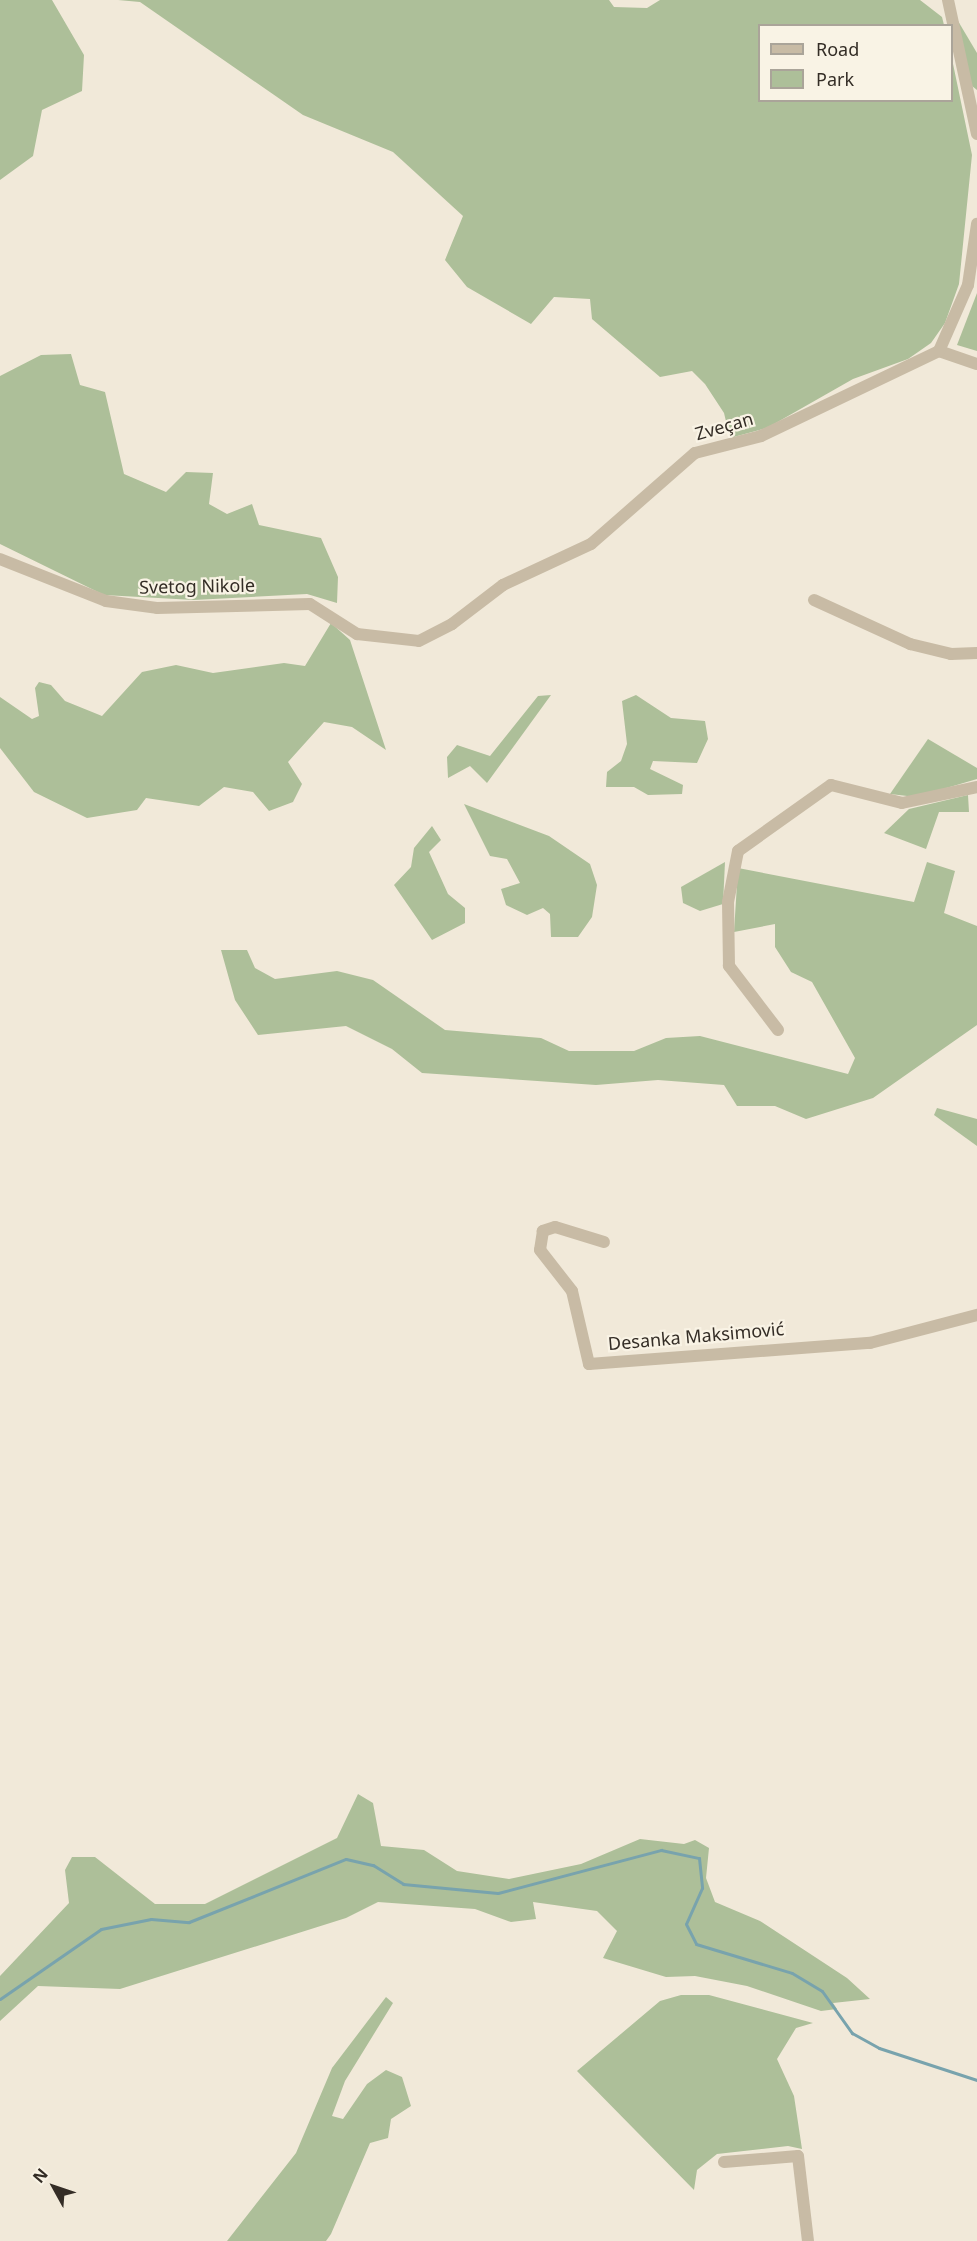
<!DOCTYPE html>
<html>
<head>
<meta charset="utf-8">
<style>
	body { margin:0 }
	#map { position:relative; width:977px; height:2241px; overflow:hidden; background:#f1e9d9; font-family:"Noto Sans",sans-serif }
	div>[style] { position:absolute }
	.green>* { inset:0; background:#adbf99 }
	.stream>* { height:3px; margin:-1.5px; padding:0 1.5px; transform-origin:1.5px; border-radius:1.5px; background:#78a3ad }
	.minor>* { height:12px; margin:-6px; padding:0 6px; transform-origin:6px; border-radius:6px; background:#c8bba5 }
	span { translate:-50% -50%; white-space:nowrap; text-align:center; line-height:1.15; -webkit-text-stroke:4.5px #f9f3e5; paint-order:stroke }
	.street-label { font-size:18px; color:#342d26 }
	.legend { position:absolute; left:758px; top:24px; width:195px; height:78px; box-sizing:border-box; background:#f9f3e5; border:2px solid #aaa499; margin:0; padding:8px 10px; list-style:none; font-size:18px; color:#342d26 }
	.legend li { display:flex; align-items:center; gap:12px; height:30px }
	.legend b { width:30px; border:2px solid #aaa499 }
	.north { position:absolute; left:24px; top:2157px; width:60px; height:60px; -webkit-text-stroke:4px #f9f3e5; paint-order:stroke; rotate:310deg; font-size:16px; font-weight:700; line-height:24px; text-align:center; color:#342d26 }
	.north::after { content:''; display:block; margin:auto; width:21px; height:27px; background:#342d26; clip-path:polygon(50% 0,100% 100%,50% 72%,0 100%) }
</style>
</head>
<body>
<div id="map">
	<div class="green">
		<div style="clip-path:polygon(0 0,52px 0,84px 55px,82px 91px,42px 110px,33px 156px,0 180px)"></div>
		<div style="clip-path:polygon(118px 0,609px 0,614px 7px,647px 8px,660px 0,920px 0,942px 17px,944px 25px,760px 26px,760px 100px,952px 100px,952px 59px,972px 155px,959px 284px,945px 323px,931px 343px,908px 359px,853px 379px,767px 428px,730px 438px,724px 413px,705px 384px,692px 371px,660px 377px,592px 319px,590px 299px,554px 297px,531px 324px,467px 287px,445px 260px,463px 216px,393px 152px,303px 115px,140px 2px)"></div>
		<div style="clip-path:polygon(955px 16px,977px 53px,977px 90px,972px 86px)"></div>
		<div style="clip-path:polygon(977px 293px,977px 351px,957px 345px)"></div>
		<div style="clip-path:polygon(71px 354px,80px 385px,105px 392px,124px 474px,166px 492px,186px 472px,213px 473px,209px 504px,227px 514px,252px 504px,259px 525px,321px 538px,338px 577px,337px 603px,307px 594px,194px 600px,104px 595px,0 544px,0 376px,41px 355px)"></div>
		<div style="clip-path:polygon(331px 623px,350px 640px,386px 750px,352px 727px,324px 722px,288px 762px,302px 784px,293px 802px,269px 811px,253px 792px,224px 787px,199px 806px,146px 798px,137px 810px,87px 818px,34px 792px,0 748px,0 697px,32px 719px,39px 716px,35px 688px,39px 682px,51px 685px,65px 701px,102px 716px,142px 672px,176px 665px,213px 673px,284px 663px,305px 666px)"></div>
		<div style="clip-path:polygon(551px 695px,487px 783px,470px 766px,448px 778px,447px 757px,457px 745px,490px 756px,538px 696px)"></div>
		<div style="clip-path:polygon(636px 695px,671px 718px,705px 721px,708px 739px,697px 763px,653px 761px,650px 769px,683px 785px,682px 794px,648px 795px,634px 787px,606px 787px,607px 772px,621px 761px,627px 744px,622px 701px)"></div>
		<div style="clip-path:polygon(928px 739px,977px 768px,977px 779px,916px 797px,890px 794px)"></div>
		<div style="clip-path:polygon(968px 795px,969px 812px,939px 812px,926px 849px,884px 833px,909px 809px)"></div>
		<div style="clip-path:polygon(464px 804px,549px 836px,590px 864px,597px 885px,592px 917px,578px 937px,551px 937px,550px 914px,543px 908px,527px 915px,506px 905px,501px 889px,520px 883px,507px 859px,490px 856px)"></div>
		<div style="clip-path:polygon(432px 826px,441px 840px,429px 852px,448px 894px,465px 908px,465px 923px,432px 940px,394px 885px,411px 867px,414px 848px)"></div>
		<div style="clip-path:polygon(725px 862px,723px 904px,700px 911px,683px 903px,681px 887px)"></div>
		<div style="clip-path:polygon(927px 862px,955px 871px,944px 913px,977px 926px,977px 1025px,873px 1098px,806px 1119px,775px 1106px,737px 1106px,724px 1085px,658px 1080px,596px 1085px,422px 1073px,392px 1049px,346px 1026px,258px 1035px,235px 1000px,221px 950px,247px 950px,255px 968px,275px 979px,337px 971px,373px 980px,445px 1030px,541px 1038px,569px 1051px,634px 1051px,666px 1038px,700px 1036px,848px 1074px,855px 1058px,812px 982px,791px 972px,775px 947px,775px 924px,734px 932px,738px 868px,914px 902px)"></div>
		<div style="clip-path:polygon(937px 1108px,977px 1119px,977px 1146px,934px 1115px)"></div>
		<div style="clip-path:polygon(358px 1794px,373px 1803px,381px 1846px,424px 1850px,457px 1871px,509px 1879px,581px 1864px,640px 1839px,684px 1844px,695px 1840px,709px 1848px,706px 1878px,715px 1902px,760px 1921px,847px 1978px,870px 1999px,833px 2003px,837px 2009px,821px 2011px,747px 1986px,695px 1976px,666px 1977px,603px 1958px,617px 1931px,597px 1911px,533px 1902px,536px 1919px,511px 1922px,475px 1909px,378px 1902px,346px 1918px,120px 1989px,38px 1986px,0 2021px,0 1976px,69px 1903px,65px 1870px,72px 1857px,95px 1857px,155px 1904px,205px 1904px,337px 1838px)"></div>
		<div style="clip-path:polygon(681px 1995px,709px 1995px,813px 2023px,796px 2028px,777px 2059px,794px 2096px,802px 2149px,788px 2146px,717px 2154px,697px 2170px,694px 2190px,577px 2071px,660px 2001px)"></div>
		<div style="clip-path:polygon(386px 1997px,393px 2003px,345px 2081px,332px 2116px,343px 2119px,367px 2084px,386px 2070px,402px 2077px,411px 2106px,391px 2119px,388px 2138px,370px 2143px,331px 2234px,326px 2241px,227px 2241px,296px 2153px,332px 2068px)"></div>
	</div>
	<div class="stream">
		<div style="left:0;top:1999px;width:123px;rotate:-34.7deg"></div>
		<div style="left:101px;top:1929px;width:51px;rotate:-11.3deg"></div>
		<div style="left:151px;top:1919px;width:38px;rotate:5deg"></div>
		<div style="left:189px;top:1922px;width:169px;rotate:-21.9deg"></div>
		<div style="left:346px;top:1859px;width:28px;rotate:13deg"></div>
		<div style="left:373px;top:1865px;width:36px;rotate:32deg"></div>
		<div style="left:403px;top:1884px;width:95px;rotate:5.4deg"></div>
		<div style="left:498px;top:1893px;width:169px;rotate:-14.8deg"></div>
		<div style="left:661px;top:1850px;width:39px;rotate:12deg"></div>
		<div style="left:699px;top:1858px;width:30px;rotate:84deg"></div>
		<div style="left:702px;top:1888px;width:39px;rotate:114deg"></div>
		<div style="left:686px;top:1924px;width:22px;rotate:63deg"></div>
		<div style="left:696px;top:1944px;width:100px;rotate:16.8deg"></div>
		<div style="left:792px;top:1973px;width:35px;rotate:31deg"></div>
		<div style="left:822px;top:1991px;width:52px;rotate:54.5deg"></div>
		<div style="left:852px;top:2033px;width:31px;rotate:29deg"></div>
		<div style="left:879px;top:2048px;width:103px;rotate:18.1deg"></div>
	</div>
	<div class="minor">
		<div style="left:948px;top:0;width:137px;rotate:77.8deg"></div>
		<div style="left:939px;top:351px;width:40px;rotate:18.9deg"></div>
		<div style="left:0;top:559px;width:114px;rotate:21.6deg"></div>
		<div style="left:106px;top:601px;width:51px;rotate:7.8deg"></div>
		<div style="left:157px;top:608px;width:153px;rotate:-1.5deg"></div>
		<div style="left:310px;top:604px;width:56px;rotate:32.6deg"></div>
		<div style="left:357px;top:634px;width:62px;rotate:6.4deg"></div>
		<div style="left:419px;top:641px;width:37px;rotate:-27deg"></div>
		<div style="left:452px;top:624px;width:64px;rotate:-37.4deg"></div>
		<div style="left:503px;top:585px;width:97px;rotate:-25deg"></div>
		<div style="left:591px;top:544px;width:138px;rotate:-41.2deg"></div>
		<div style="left:695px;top:453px;width:68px;rotate:-14.4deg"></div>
		<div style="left:761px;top:436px;width:197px;rotate:-25.5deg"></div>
		<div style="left:939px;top:351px;width:72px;rotate:-66.3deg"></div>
		<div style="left:968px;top:285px;width:62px;rotate:-81.6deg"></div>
		<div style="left:814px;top:600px;width:106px;rotate:24.6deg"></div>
		<div style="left:910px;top:644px;width:42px;rotate:13.7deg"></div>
		<div style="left:951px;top:654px;width:26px;rotate:-2deg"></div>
		<div style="left:778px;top:1030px;width:81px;rotate:-127.4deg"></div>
		<div style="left:729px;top:966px;width:64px;rotate:-90.9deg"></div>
		<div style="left:728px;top:902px;width:52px;rotate:-78.9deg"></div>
		<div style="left:738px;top:851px;width:114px;rotate:-35.4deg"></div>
		<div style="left:831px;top:785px;width:73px;rotate:14.2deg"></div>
		<div style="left:902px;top:803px;width:77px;rotate:-12deg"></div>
		<div style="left:604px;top:1242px;width:51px;rotate:-163deg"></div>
		<div style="left:555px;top:1227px;width:13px;rotate:162deg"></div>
		<div style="left:543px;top:1231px;width:19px;rotate:99deg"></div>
		<div style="left:540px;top:1250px;width:52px;rotate:52deg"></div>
		<div style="left:572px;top:1291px;width:75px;rotate:76.9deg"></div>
		<div style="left:589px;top:1364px;width:282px;rotate:-4.3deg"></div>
		<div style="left:870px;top:1343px;width:111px;rotate:-14.7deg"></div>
		<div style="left:724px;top:2162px;width:74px;rotate:-4.6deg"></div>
		<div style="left:798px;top:2156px;width:86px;rotate:83.3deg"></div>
	</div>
	<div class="street-label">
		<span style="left:724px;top:426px;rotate:-16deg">Zveçan</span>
		<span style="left:197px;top:586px;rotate:-1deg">Svetog Nikole</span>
		<span style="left:696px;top:1336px;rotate:-5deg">Desanka Maksimović</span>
	</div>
	<ul class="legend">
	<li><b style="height:8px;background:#c8bba5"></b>Road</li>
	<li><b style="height:16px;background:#adbf99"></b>Park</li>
	</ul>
	<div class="north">N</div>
</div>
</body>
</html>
